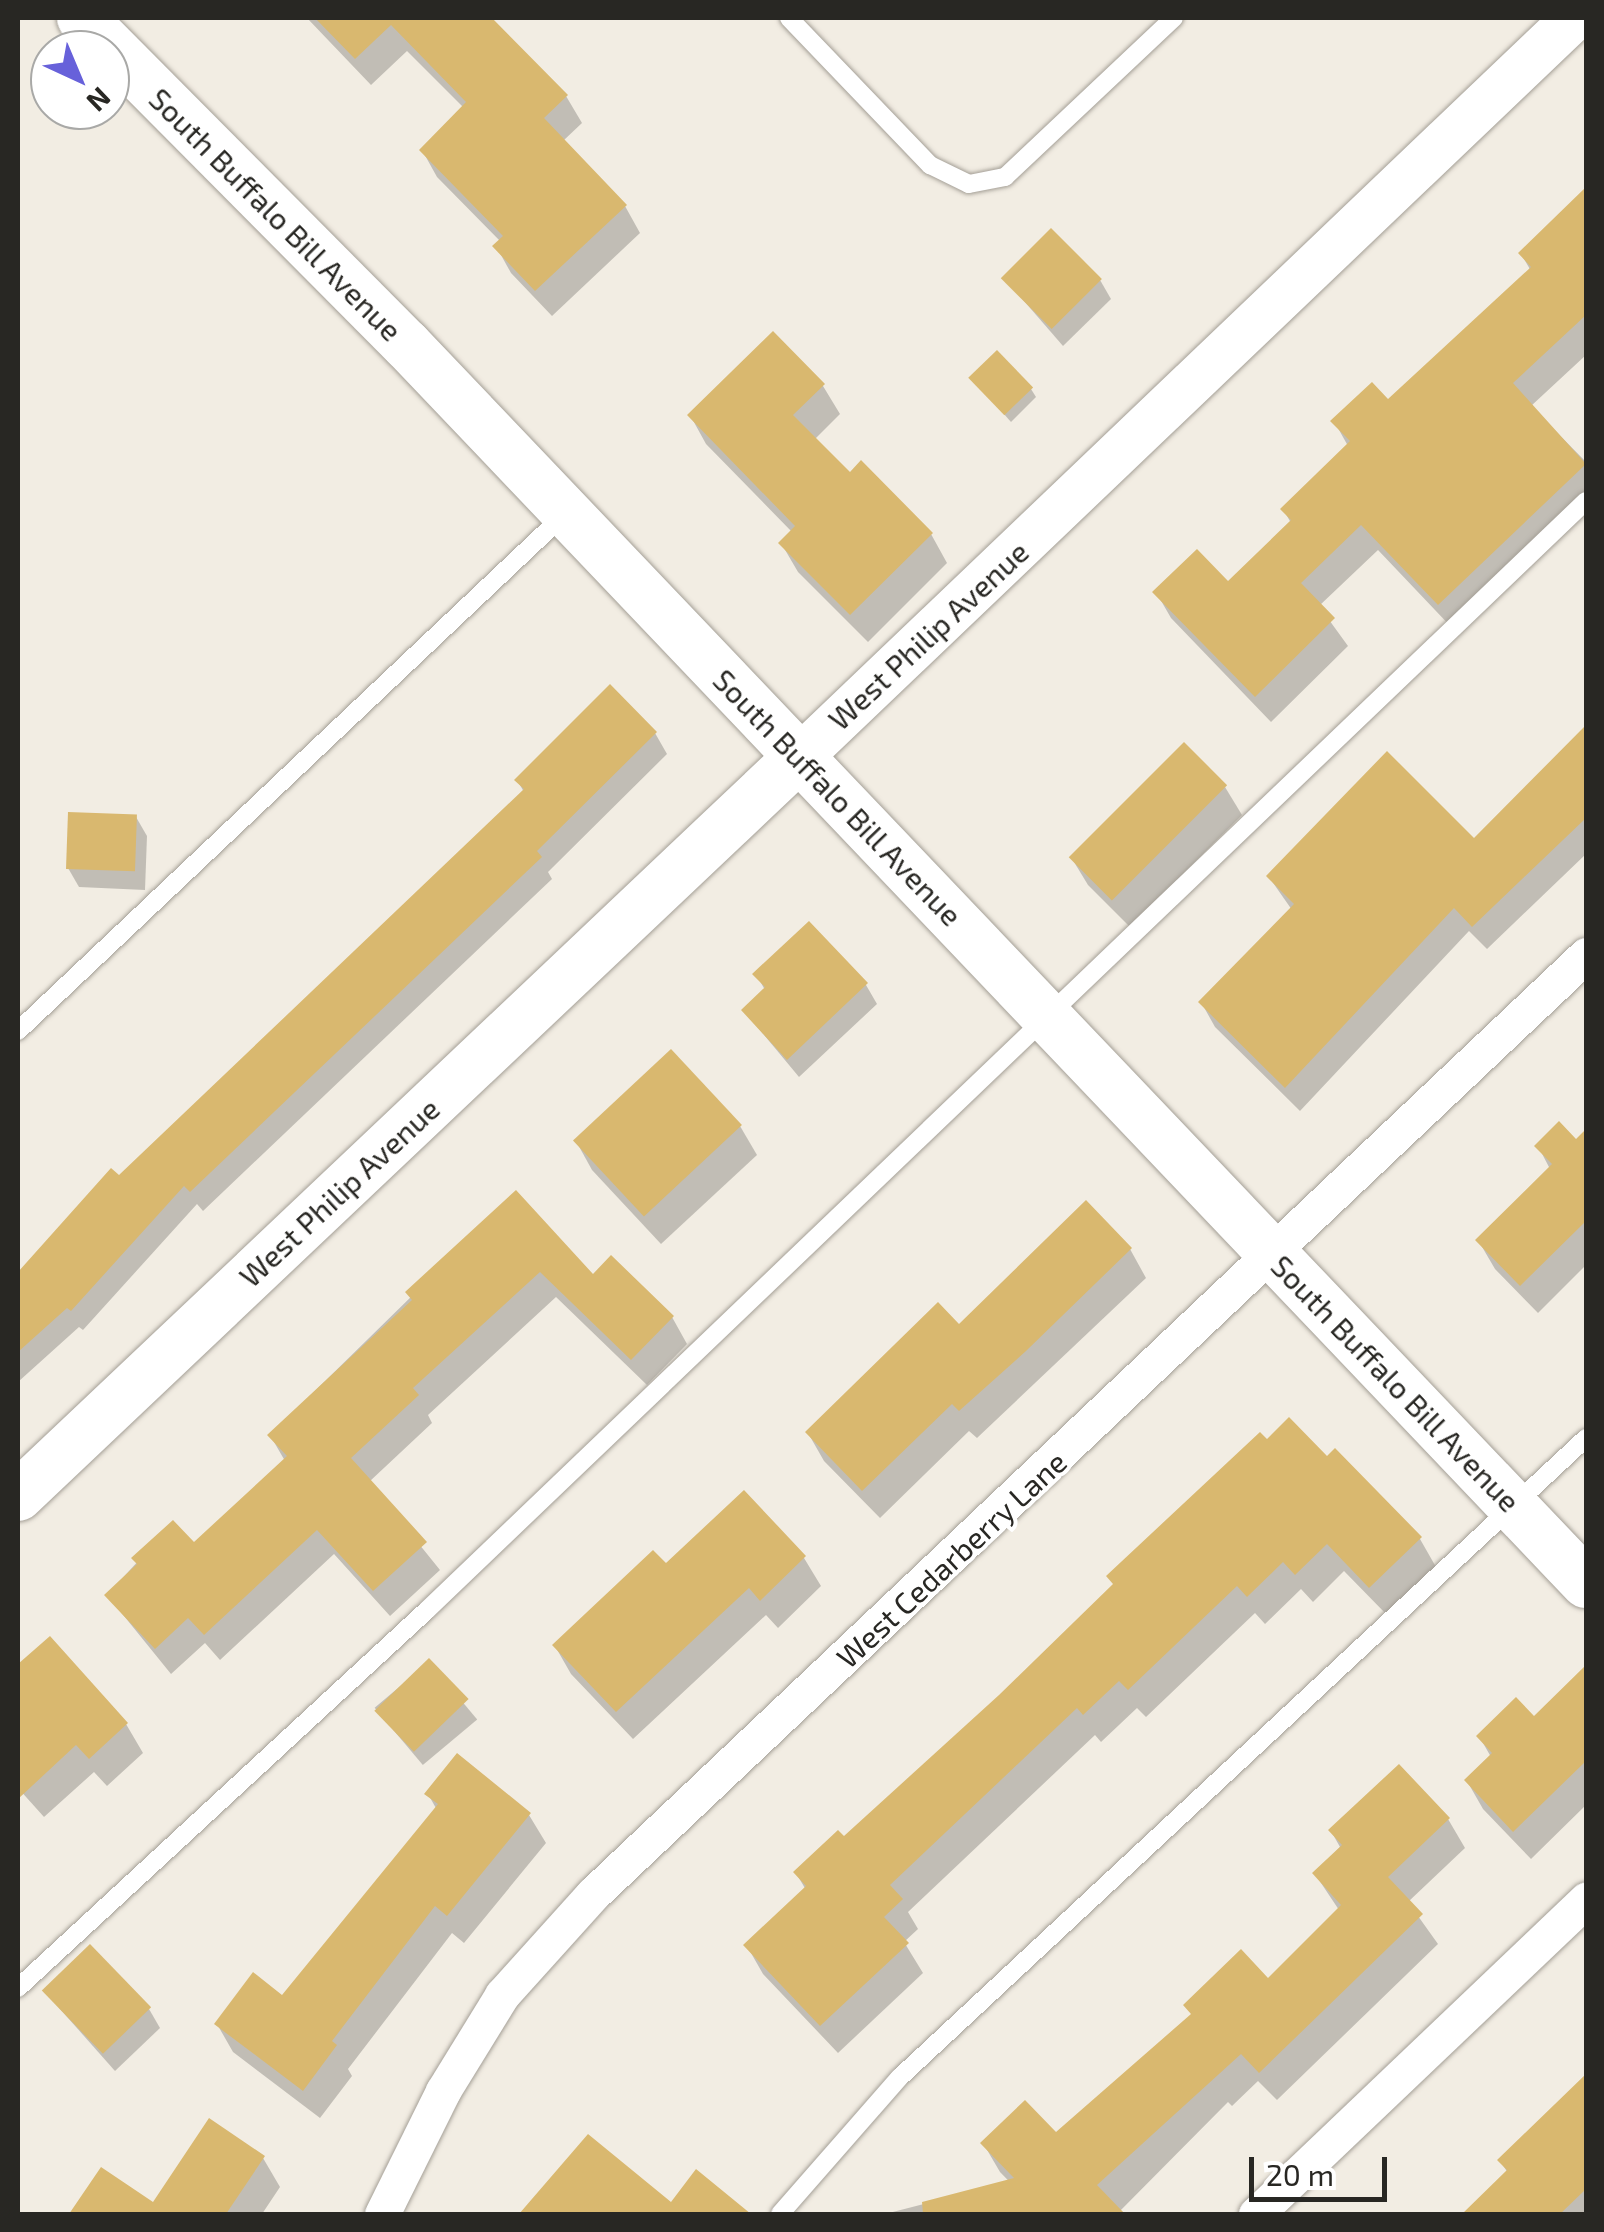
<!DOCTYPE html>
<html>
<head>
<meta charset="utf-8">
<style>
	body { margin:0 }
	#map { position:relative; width:1604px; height:2232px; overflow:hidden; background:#f2ede3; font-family:"Exo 2",sans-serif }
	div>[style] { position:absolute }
	.shadow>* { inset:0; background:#0003; transform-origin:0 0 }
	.building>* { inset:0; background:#d9b86f; transform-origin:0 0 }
	.roads { filter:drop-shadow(0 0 2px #a49f96) drop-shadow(0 0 2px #a49f96) }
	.service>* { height:18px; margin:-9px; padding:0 9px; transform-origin:9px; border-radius:9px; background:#fff }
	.minor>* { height:35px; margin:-17.5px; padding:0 17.5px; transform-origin:17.5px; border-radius:17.5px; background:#fff }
	.tertiary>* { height:45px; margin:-22.5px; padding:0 22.5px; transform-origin:22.5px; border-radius:22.5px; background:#fff }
	.secondary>* { height:50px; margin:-25px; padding:0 25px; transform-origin:25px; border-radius:25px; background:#fff }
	span { translate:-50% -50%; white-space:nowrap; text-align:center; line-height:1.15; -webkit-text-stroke:8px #fff; paint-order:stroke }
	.street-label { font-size:30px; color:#282723 }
	.frame { position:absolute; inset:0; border:20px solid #282723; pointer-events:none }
	.north { position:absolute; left:30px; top:30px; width:100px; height:100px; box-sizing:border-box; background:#fff; border:2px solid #a9a9a7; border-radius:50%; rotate:136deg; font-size:28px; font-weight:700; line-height:40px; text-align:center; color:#282723 }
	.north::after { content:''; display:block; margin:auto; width:35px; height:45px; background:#6761da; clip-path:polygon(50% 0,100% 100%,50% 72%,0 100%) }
	.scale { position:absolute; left:1249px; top:2157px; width:138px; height:45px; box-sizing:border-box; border:5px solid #282723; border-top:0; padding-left:12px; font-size:30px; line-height:35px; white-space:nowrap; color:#282723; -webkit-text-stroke:8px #fff; paint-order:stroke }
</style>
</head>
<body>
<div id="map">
	<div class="shadow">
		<div style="clip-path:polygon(307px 18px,489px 18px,566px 96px,582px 123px,563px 141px,625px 206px,640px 233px,552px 316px,511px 273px,496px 246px,501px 242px,437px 177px,422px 150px,464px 108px,407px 51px,371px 85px)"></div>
		<div style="clip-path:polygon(1571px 206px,1586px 223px,1586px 355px,1531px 406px,1586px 462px,1586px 504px,1454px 630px,1378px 550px,1319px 606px,1348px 646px,1271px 722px,1171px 618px,1156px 592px,1228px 584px,1291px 523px,1283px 509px,1348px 446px,1334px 421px,1388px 402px,1531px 271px,1521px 254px)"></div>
		<div style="clip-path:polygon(1004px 278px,1100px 280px,1111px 299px,1063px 346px)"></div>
		<div style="clip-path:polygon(773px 334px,823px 386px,840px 414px,814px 440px,850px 475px,931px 534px,947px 563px,868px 642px,798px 572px,781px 543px,792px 532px,706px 444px,690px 415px)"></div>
		<div style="clip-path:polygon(972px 378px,1031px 389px,1036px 397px,1011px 422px)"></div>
		<div style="clip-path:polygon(1586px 728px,1586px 854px,1487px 949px,1469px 931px,1300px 1111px,1215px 1027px,1201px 1002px,1292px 910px,1269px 877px,1474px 842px)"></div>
		<div style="clip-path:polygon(655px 733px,667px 754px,548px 872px,552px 879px,203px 1211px,197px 1204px,83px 1330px,79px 1327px,18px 1382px,18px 1275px,111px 1172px,119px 1179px,524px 792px,517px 780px)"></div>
		<div style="clip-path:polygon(1225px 787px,1242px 815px,1130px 927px,1088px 885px,1071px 857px)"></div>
		<div style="clip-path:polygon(136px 817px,147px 836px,145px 890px,79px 887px,68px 868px)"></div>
		<div style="clip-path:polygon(756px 974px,866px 985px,877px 1004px,799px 1077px,744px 1011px,765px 990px)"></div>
		<div style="clip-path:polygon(1559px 1125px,1586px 1153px,1586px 1265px,1538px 1313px,1495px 1269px,1478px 1240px,1550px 1169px,1538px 1146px)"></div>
		<div style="clip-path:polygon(740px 1126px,757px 1155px,661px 1244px,592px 1170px,576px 1141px)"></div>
		<div style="clip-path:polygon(516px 1194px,593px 1277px,672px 1317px,687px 1344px,647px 1385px,556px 1297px,428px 1415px,432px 1423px,369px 1482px,440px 1570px,390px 1616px,334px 1554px,220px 1660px,205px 1643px,171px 1674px,107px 1595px,173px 1523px,194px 1546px,285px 1461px,270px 1435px)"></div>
		<div style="clip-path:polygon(1130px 1249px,1146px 1278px,977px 1438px,969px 1431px,880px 1518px,824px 1461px,808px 1433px,959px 1327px)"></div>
		<div style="clip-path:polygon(1267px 1442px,1327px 1459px,1420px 1539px,1436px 1567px,1387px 1615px,1344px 1571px,1313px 1602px,1301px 1589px,1265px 1624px,1255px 1613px,1146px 1717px,1137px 1708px,1101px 1742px,1095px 1735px,908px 1912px,918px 1929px,904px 1942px,923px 1973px,838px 2053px,763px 1974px,747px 1946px,806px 1890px,796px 1873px,844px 1840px,1001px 1696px)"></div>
		<div style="clip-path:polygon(743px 1493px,804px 1558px,821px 1586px,778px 1628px,766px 1615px,633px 1739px,571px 1674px,555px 1646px,666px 1567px)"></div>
		<div style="clip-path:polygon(49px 1639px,126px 1724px,143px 1753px,107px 1786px,94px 1772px,44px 1817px,18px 1788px,18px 1704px,24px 1698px,18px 1667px)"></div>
		<div style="left:429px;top:1662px;width:75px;height:71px;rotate:50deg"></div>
		<div style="clip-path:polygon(1574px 1681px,1586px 1694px,1586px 1805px,1531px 1859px,1483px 1809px,1467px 1781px,1491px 1757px,1479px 1736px,1534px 1719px)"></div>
		<div style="clip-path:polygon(428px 1794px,529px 1815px,546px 1843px,464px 1943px,452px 1933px,348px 2069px,352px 2076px,320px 2118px,233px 2052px,217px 2024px,283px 1998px,437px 1810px)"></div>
		<div style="clip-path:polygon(1448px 1819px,1465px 1848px,1408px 1902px,1438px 1944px,1277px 2100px,1258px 2081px,1232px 2106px,1228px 2102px,1117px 2214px,1041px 2214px,1000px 2172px,983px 2143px,1056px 2136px,1268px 1981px,1339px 1910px,1315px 1874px,1340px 1847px,1331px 1831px)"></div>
		<div style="clip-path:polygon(45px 1992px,149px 2009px,160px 2028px,115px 2071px)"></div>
		<div style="clip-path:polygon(1576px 2088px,1586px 2099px,1586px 2214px,1466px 2214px,1508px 2173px,1500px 2161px)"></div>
		<div style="clip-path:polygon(263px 2158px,280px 2187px,262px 2214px,72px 2214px,102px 2170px,153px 2205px)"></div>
		<div style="clip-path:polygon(697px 2173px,747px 2214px,534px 2214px,529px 2206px,671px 2206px)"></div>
		<div style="clip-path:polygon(982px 2189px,997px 2214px,885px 2214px)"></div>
	</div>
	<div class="building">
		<div style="clip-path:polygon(315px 18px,492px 18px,568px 95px,544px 118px,627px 205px,535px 291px,492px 246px,503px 236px,419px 150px,466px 102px,391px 25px,355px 59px)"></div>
		<div style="clip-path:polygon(1586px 187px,1586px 315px,1513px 383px,1586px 464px,1438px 605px,1361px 525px,1301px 583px,1335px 618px,1255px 697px,1152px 592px,1197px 549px,1228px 581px,1291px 520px,1280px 509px,1350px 441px,1330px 421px,1372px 382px,1388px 399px,1531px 267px,1518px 253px)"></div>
		<div style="left:1051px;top:228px;width:72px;height:71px;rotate:45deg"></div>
		<div style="clip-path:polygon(773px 331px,825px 384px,793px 415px,850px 472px,861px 460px,933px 533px,850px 615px,778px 543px,795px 526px,687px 415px)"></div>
		<div style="left:997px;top:350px;width:52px;height:40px;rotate:46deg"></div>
		<div style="clip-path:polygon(610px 684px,657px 732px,537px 851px,542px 857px,190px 1192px,184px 1186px,71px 1311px,67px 1308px,18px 1352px,18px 1272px,111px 1168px,119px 1175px,524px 789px,514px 780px)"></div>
		<div style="clip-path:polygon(1586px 725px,1586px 818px,1472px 927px,1454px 908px,1285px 1088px,1198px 1002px,1294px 904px,1266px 876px,1387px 751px,1474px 838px)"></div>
		<div style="left:1184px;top:742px;width:61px;height:163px;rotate:45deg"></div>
		<div style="left:68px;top:812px;width:69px;height:57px;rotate:2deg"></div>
		<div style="clip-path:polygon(809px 921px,868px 983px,787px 1060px,741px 1010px,765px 987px,752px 974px)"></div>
		<div style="left:671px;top:1049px;width:104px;height:134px;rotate:47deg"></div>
		<div style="clip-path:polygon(1559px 1121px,1576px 1139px,1586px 1129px,1586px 1221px,1520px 1286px,1475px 1240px,1552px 1164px,1534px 1146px)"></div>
		<div style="clip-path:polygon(516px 1190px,593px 1274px,611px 1255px,674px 1316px,631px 1360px,540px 1272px,413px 1388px,419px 1395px,351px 1458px,427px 1542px,373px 1591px,317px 1530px,204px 1635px,188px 1618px,155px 1649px,104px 1595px,137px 1564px,131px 1558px,173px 1520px,194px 1542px,287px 1456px,267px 1435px,412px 1300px,405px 1292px)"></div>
		<div style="clip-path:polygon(1086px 1200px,1132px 1248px,1026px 1351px,959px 1411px,952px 1404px,862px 1491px,805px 1432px,938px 1302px,959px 1324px)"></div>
		<div style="clip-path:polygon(1289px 1417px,1327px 1456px,1335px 1448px,1422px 1537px,1369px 1588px,1327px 1544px,1295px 1575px,1283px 1562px,1247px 1597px,1237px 1586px,1128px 1690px,1119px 1681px,1083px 1715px,1077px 1708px,890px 1885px,903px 1899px,884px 1917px,909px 1943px,820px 2026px,743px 1945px,806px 1886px,793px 1872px,838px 1830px,844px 1836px,999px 1695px,1113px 1584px,1106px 1576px,1260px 1432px,1267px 1439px)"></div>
		<div style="clip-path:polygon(744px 1490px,806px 1556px,760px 1601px,749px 1588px,616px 1712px,552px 1645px,653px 1550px,666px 1563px)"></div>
		<div style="clip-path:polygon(50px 1636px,128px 1723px,89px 1759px,76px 1745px,18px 1799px,18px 1664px)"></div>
		<div style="left:429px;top:1658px;width:57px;height:76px;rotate:46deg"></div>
		<div style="clip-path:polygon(1586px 1665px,1586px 1761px,1513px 1832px,1464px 1780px,1492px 1753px,1476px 1736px,1516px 1697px,1534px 1716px)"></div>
		<div style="clip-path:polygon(457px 1753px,531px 1813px,447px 1916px,435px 1906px,332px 2041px,337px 2045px,303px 2091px,214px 2024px,253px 1972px,282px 1995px,438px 1804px,424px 1794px)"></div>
		<div style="clip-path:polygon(1399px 1764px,1450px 1818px,1388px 1877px,1423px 1914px,1259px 2073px,1241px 2054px,1097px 2185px,1125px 2214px,923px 2214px,922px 2202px,1014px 2178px,980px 2143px,1025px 2100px,1056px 2132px,1191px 2014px,1183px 2005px,1241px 1949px,1268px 1978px,1341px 1905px,1312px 1873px,1342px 1845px,1328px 1830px)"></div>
		<div style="left:90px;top:1944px;width:88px;height:67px;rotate:46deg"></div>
		<div style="clip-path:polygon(1586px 2074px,1586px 2189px,1560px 2214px,1462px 2214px,1507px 2170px,1497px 2160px)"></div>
		<div style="clip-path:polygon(209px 2118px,265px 2156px,226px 2214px,69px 2214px,101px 2167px,153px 2202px)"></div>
		<div style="clip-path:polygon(588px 2134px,671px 2202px,696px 2169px,751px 2214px,519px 2214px)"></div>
	</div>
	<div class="roads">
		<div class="service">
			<div style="left:789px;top:18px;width:204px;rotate:46.2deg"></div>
			<div style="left:930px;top:165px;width:43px;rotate:26deg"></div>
			<div style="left:969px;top:184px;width:37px;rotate:-11deg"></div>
			<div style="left:1005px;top:177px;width:232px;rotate:-43.3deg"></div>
			<div style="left:18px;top:1031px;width:754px;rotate:-43.39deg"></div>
			<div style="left:18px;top:1988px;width:557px;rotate:-42.74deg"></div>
			<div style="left:427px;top:1610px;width:1604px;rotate:-43.74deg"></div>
			<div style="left:780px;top:2214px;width:181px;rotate:-48.8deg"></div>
			<div style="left:899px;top:2078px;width:939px;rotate:-42.97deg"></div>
		</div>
		<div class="minor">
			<div style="left:382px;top:2214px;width:137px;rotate:-63.6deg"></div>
			<div style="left:443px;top:2091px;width:113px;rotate:-58.4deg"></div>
			<div style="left:502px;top:1995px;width:135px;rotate:-48deg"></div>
			<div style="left:592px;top:1895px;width:1368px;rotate:-43.4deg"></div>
			<div style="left:1256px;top:2214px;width:456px;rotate:-43.6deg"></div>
		</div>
		<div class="tertiary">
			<div style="left:799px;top:757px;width:1070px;rotate:-43.67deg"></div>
		</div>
		<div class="secondary">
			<div style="left:82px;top:18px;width:460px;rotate:45.2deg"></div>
			<div style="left:406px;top:344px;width:1711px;rotate:46.4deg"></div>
			<div style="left:18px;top:1496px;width:1075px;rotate:-43.42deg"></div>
		</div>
	</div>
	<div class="street-label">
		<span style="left:276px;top:214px;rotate:45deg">South Buffalo Bill Avenue</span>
		<span style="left:928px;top:635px;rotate:-43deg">West Philip Avenue</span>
		<span style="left:838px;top:797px;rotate:46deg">South Buffalo Bill Avenue</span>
		<span style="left:339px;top:1192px;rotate:-43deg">West Philip Avenue</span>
		<span style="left:1396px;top:1383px;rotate:46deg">South Buffalo Bill Avenue</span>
		<span style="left:951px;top:1559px;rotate:-43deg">West Cedarberry Lane</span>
	</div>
	<div class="frame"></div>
	<div class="north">N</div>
	<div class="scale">20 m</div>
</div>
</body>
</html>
